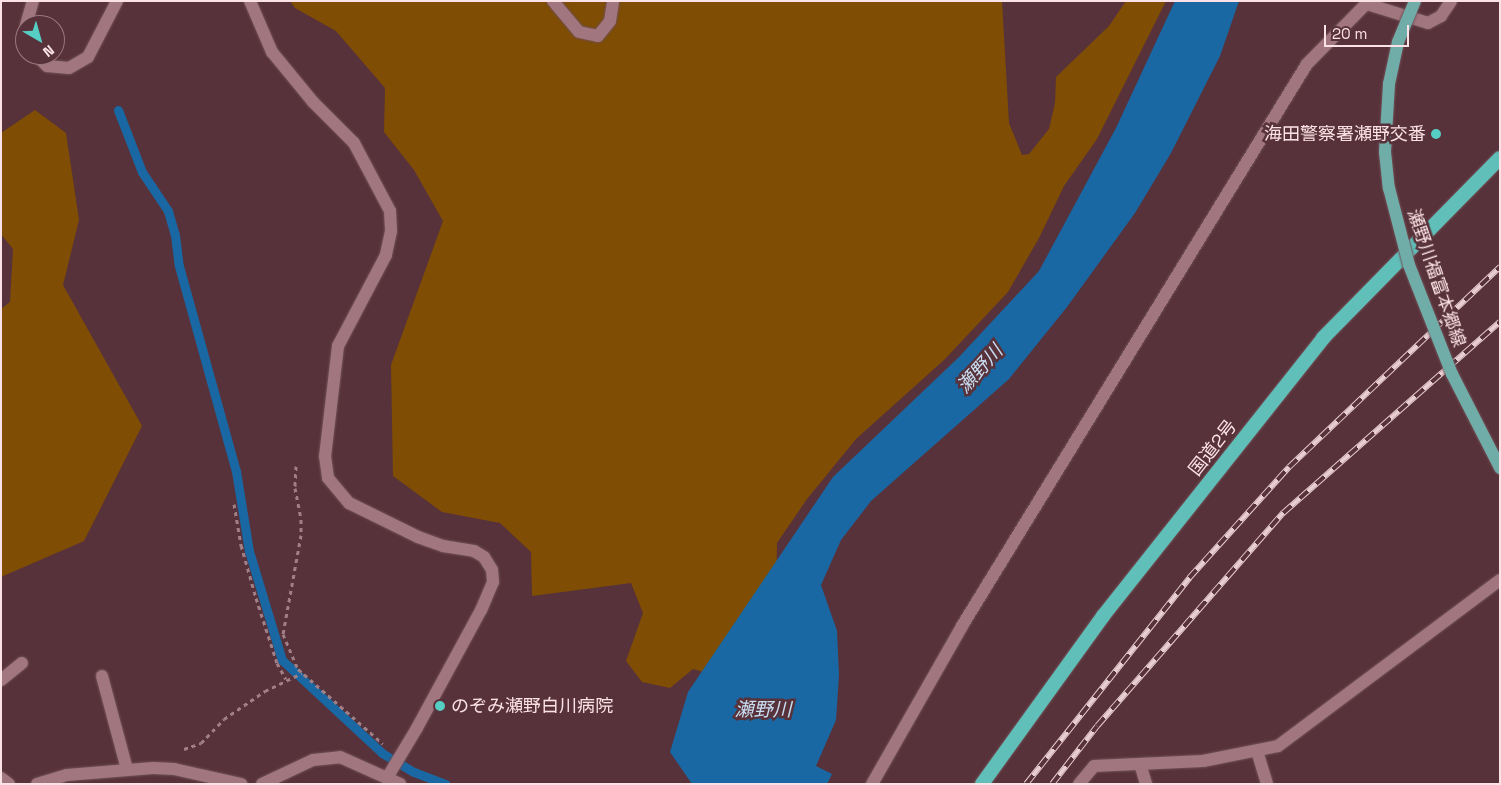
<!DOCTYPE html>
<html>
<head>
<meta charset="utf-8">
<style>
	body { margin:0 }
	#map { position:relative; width:1501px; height:785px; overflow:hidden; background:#58323a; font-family:"Space Grotesk","Noto Sans JP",sans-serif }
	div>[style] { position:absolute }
	.green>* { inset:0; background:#7f4d03 }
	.water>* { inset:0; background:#1968a4 }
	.stream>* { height:9px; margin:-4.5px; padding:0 4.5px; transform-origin:4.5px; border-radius:4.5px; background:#1968a4 }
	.path>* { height:3px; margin-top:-1.5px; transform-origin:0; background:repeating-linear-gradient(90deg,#a07f86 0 4px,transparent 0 8px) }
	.roads { filter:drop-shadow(0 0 1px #715158) drop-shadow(0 0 1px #715158) }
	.service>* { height:12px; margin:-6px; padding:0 6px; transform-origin:6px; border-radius:6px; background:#a1767e }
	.minor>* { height:12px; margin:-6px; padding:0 6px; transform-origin:6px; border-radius:6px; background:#a1767e }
	.trunk>* { height:14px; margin:-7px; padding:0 7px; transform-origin:7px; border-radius:7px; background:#60bfb8 }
	.rail>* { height:5.5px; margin-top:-2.75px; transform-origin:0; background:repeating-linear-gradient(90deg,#58323a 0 11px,#e8ced2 0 22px); box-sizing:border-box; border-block:1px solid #e8ced2 }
	.bridges { filter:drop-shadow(0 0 1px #715158) drop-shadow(0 0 1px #715158) }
	.primary-bridge>* { height:12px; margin:-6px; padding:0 6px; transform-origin:6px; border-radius:6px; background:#70ada9 }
	.dots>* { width:14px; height:14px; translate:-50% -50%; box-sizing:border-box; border:2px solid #58323a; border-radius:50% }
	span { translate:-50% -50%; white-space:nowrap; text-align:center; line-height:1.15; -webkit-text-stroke:5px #58323a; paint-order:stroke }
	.poi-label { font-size:18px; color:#fbe2e6 }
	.right { translate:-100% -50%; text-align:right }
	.left { translate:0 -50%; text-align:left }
	.street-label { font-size:18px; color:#fbe2e6 }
	.water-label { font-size:19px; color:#c9def3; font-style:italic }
	.frame { position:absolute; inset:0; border:2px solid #fbe2e6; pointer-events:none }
	.north { position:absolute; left:15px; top:15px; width:50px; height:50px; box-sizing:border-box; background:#58323a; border:1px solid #99787f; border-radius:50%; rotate:142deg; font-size:14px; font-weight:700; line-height:20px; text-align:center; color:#fbe2e6 }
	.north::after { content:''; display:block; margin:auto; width:18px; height:22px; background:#56cec3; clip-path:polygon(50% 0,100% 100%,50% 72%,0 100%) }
	.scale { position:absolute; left:1324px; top:25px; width:85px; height:22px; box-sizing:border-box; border:2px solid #fbe2e6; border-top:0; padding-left:6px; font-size:15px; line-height:18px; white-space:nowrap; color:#fbe2e6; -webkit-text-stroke:4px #58323a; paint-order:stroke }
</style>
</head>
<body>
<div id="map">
	<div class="green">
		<div style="clip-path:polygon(290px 1px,1002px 1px,1009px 123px,1022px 155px,1029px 154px,1049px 129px,1055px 103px,1056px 77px,1109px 26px,1126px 1px,1166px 1px,1097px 139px,1064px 186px,1039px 238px,1008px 292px,944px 360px,856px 439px,807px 499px,777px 543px,776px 599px,728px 679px,693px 669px,670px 688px,642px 682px,626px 661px,643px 613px,631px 583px,532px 596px,531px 552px,500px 523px,442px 512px,393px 476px,391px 365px,443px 221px,414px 170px,384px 132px,385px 88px,336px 31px,295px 8px)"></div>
		<div style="clip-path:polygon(35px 110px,66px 133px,79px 220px,63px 285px,142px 426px,84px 541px,1px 577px,1px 309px,10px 302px,13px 249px,1px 234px,1px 133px)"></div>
	</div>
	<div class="water">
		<div style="clip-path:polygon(1175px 1px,1239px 1px,1220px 56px,1171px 153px,1135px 213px,1067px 307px,1009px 379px,871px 501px,841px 540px,821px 585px,837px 631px,839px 675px,836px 720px,816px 766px,832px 774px,827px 784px,692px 784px,670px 752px,688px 692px,833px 477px,959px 357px,1039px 271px,1116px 128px)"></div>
	</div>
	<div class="stream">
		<div style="left:118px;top:110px;width:66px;rotate:68.8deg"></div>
		<div style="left:142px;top:172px;width:47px;rotate:56.3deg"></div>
		<div style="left:168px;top:211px;width:25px;rotate:74deg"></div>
		<div style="left:175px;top:235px;width:31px;rotate:83deg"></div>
		<div style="left:179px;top:266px;width:213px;rotate:74.5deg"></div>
		<div style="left:236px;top:471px;width:81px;rotate:80.8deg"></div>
		<div style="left:249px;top:551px;width:114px;rotate:73.2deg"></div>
		<div style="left:282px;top:660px;width:137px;rotate:42.9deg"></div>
		<div style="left:382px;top:753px;width:37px;rotate:31deg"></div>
		<div style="left:414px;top:772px;width:34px;rotate:21deg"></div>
	</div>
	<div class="path">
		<div style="left:296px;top:466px;width:22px;rotate:93deg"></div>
		<div style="left:295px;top:488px;width:33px;rotate:79deg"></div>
		<div style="left:301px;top:520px;width:15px;rotate:90deg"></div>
		<div style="left:301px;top:535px;width:101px;rotate:100.3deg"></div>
		<div style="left:283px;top:634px;width:38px;rotate:67deg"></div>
		<div style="left:298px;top:669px;width:113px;rotate:41.4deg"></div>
		<div style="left:234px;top:504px;width:42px;rotate:80.3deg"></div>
		<div style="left:241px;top:545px;width:55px;rotate:74.2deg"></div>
		<div style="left:256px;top:598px;width:68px;rotate:72.1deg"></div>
		<div style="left:277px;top:663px;width:18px;rotate:61deg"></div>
		<div style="left:184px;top:749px;width:18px;rotate:-19deg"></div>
		<div style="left:201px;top:743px;width:33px;rotate:-46deg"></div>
		<div style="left:224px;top:719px;width:50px;rotate:-34.3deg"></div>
		<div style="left:265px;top:691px;width:41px;rotate:-25.9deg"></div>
	</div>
	<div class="roads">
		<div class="service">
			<div style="left:102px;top:676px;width:96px;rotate:75deg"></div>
			<div style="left:1px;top:680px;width:27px;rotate:-39deg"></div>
			<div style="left:1px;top:778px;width:10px;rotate:37deg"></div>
		</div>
		<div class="minor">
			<div style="left:250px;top:1px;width:56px;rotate:66.7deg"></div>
			<div style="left:272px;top:52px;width:65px;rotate:50.6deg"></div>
			<div style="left:313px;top:102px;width:58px;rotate:45deg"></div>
			<div style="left:354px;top:143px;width:77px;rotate:62.1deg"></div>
			<div style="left:390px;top:211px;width:20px;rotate:87deg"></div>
			<div style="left:391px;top:231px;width:25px;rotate:102deg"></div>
			<div style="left:386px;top:255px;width:103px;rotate:117.8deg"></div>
			<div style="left:338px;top:346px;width:111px;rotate:96.7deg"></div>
			<div style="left:325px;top:456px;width:22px;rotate:82deg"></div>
			<div style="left:328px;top:478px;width:33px;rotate:50deg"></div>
			<div style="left:349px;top:503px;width:77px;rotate:26.2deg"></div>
			<div style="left:418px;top:537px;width:27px;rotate:20deg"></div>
			<div style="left:443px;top:546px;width:31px;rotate:9deg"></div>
			<div style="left:474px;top:551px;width:12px;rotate:31deg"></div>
			<div style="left:484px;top:557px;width:15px;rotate:58deg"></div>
			<div style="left:492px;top:570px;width:12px;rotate:85deg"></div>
			<div style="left:493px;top:582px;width:30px;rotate:113deg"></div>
			<div style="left:481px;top:610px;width:134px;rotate:118.5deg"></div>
			<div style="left:417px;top:728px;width:58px;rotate:121deg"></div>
			<div style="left:553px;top:1px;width:40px;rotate:50deg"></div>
			<div style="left:579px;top:32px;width:19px;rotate:12deg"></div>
			<div style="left:598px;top:36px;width:19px;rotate:-51deg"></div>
			<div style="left:610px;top:21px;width:20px;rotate:-81deg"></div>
			<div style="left:1367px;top:4px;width:64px;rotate:17.3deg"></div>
			<div style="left:1428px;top:23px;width:15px;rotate:-28deg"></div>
			<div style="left:1441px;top:16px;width:18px;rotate:-56deg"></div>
			<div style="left:26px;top:25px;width:25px;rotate:-74deg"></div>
			<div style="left:36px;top:55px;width:16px;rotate:45deg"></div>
			<div style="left:47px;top:66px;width:22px;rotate:5deg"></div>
			<div style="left:69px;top:68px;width:22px;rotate:-30deg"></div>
			<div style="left:88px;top:57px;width:63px;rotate:-62.6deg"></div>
			<div style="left:1257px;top:751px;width:34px;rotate:73deg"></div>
			<div style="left:1140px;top:764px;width:21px;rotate:73deg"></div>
			<div style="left:37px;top:784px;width:31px;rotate:-17deg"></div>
			<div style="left:67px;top:775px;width:86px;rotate:-4.7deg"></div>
			<div style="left:153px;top:768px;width:21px;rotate:3deg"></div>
			<div style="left:174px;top:769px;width:69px;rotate:12.6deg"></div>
			<div style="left:262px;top:784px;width:56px;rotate:-25.2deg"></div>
			<div style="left:313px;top:760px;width:27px;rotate:-6deg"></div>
			<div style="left:340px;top:757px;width:66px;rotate:24.2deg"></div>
			<div style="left:872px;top:784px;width:182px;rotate:-60.3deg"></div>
			<div style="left:962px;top:626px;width:659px;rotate:-58.46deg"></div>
			<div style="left:1307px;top:64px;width:88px;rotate:-45.5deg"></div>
			<div style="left:1079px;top:784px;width:23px;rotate:-50deg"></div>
			<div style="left:1094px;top:766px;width:109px;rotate:-2.6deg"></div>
			<div style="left:1203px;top:761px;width:76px;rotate:-11.3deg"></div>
			<div style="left:1278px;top:746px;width:277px;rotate:-36.8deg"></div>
		</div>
		<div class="trunk">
			<div style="left:982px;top:784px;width:207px;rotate:-54.2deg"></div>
			<div style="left:1103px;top:616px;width:355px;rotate:-51.6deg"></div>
			<div style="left:1323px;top:338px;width:252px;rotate:-45.5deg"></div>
		</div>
	</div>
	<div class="rail">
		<div style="left:1026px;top:784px;width:263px;rotate:-51.6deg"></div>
		<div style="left:1189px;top:578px;width:149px;rotate:-48deg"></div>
		<div style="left:1289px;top:467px;width:291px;rotate:-43.5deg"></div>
		<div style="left:1052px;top:784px;width:73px;rotate:-52.2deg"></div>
		<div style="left:1097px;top:726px;width:283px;rotate:-48.9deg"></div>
		<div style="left:1283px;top:513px;width:289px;rotate:-41.4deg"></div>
	</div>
	<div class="bridges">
		<div class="primary-bridge">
			<div style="left:1415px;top:1px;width:44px;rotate:112.5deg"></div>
			<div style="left:1398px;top:42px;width:43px;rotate:102.1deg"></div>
			<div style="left:1389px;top:84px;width:68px;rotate:93.4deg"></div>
			<div style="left:1385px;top:152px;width:36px;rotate:84deg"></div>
			<div style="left:1389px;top:188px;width:80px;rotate:75.4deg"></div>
			<div style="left:1409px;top:265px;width:117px;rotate:68.5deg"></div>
			<div style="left:1452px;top:374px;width:106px;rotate:62.9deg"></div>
		</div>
	</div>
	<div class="dots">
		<div style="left:1436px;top:134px;background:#56cec3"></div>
		<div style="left:440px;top:706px;background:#56cec3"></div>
	</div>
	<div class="poi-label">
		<span class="right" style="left:1426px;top:134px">海田警察署瀬野交番</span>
		<span class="left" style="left:451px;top:706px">のぞみ瀬野白川病院</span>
	</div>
	<div class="street-label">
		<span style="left:1436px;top:278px;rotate:71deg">瀬野川福富本郷線</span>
		<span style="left:1213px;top:448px;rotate:-52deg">国道2号</span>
	</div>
	<div class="water-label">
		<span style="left:980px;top:369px;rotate:-48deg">瀬野川</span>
		<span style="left:763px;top:710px">瀬野川</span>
	</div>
	<div class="frame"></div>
	<div class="north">N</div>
	<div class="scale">20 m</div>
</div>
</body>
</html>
